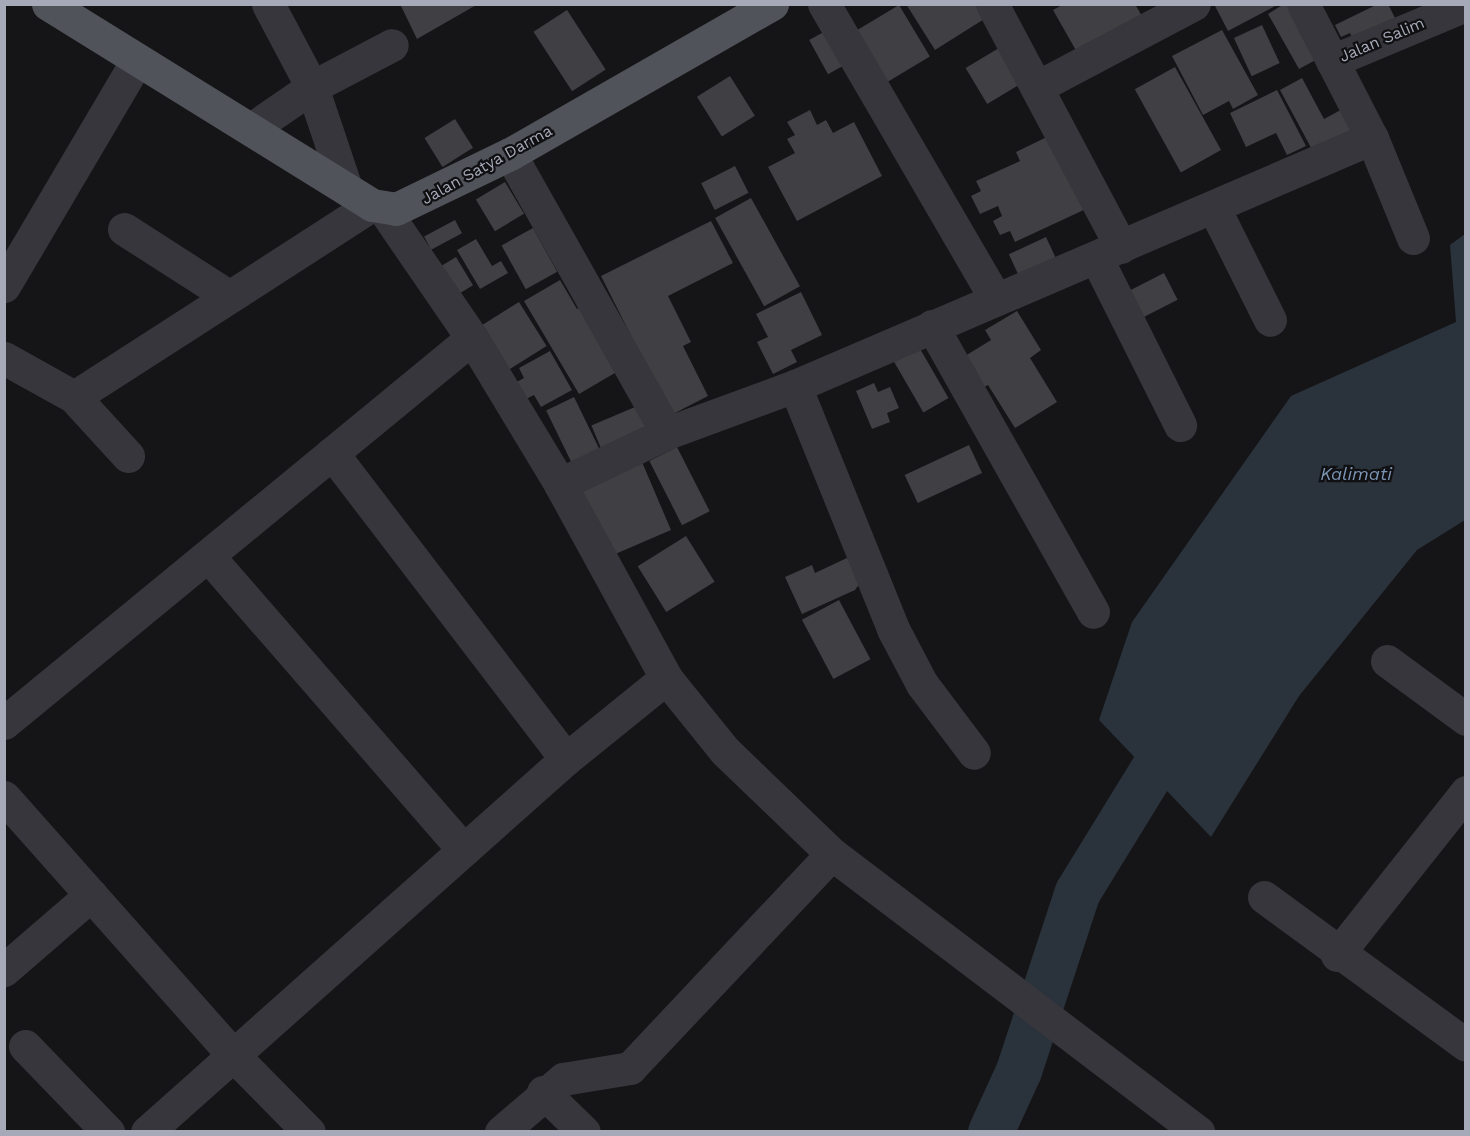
<!DOCTYPE html>
<html>
<head>
<meta charset="utf-8">
<style>
	body { margin:0 }
	#map { position:relative; width:1470px; height:1136px; overflow:hidden; background:#151517; font-family:"Work Sans",sans-serif }
	div>[style] { position:absolute }
	.water>* { inset:0; background:#2a323b }
	.river>* { height:46px; margin:-23px; padding:0 23px; transform-origin:23px; border-radius:23px; background:#2a323b }
	.building>* { inset:0; background:#3f3f44; transform-origin:0 0 }
	.minor>* { height:33px; margin:-16.5px; padding:0 16.5px; transform-origin:16.5px; border-radius:16.5px; background:#36363c }
	.major>* { height:33px; margin:-16.5px; padding:0 16.5px; transform-origin:16.5px; border-radius:16.5px; background:#51535b }
	span { translate:-50% -50%; white-space:nowrap; text-align:center; line-height:1.15; -webkit-text-stroke:4.5px #101012; paint-order:stroke }
	.street-label { font-size:16px; color:#a6aab8 }
	.water-label { font-size:18px; color:#7b95b4; font-style:italic }
	.frame { position:absolute; inset:0; border:6px solid #a6aab8; pointer-events:none }
</style>
</head>
<body>
<div id="map">
	<div class="water">
		<div style="clip-path:polygon(1465px 234px,1465px 520px,1417px 550px,1299px 696px,1211px 837px,1099px 720px,1132px 622px,1291px 396px,1456px 322px,1450px 245px)"></div>
	</div>
	<div class="river">
		<div style="left:991px;top:1132px;width:67px;rotate:-65.3deg"></div>
		<div style="left:1019px;top:1071px;width:188px;rotate:-71.8deg"></div>
		<div style="left:1078px;top:892px;width:202px;rotate:-58.4deg"></div>
	</div>
	<div class="building">
		<div style="clip-path:polygon(400px 4px,478px 4px,417px 39px)"></div>
		<div style="clip-path:polygon(906px 4px,982px 4px,989px 16px,935px 50px)"></div>
		<div style="clip-path:polygon(1064px 4px,1135px 4px,1143px 18px,1078px 54px,1053px 10px)"></div>
		<div style="clip-path:polygon(1214px 4px,1279px 4px,1228px 31px)"></div>
		<div style="clip-path:polygon(1284px 4px,1295px 4px,1325px 55px,1299px 69px,1268px 14px)"></div>
		<div style="clip-path:polygon(1378px 4px,1388px 4px,1398px 24px,1355px 44px,1350px 33px,1341px 37px,1335px 25px)"></div>
		<div style="left:899px;top:5px;width:60px;height:55px;rotate:59deg"></div>
		<div style="left:567px;top:10px;width:71px;height:40px;rotate:57deg"></div>
		<div style="left:1262px;top:25px;width:42px;height:31px;rotate:65deg"></div>
		<div style="left:831px;top:28px;width:39px;height:25px;rotate:61deg"></div>
		<div style="clip-path:polygon(1222px 30px,1258px 95px,1233px 109px,1229px 101px,1203px 115px,1172px 56px)"></div>
		<div style="left:999px;top:48px;width:42px;height:39px;rotate:59deg"></div>
		<div style="left:1175px;top:67px;width:95px;height:46px;rotate:61deg"></div>
		<div style="left:730px;top:76px;width:47px;height:39px;rotate:58deg"></div>
		<div style="clip-path:polygon(1302px 78px,1324px 119px,1348px 106px,1362px 133px,1316px 157px,1280px 90px)"></div>
		<div style="clip-path:polygon(1277px 90px,1306px 146px,1287px 155px,1276px 133px,1246px 147px,1230px 113px)"></div>
		<div style="clip-path:polygon(810px 110px,817px 125px,826px 120px,833px 133px,854px 122px,882px 176px,797px 221px,768px 167px,795px 153px,787px 139px,795px 135px,787px 122px)"></div>
		<div style="left:455px;top:119px;width:34px;height:36px;rotate:58deg"></div>
		<div style="clip-path:polygon(1053px 134px,1088px 208px,1015px 242px,1010px 231px,1000px 235px,993px 221px,1002px 216px,998px 206px,980px 214px,971px 196px,981px 191px,976px 181px,1020px 161px,1016px 152px)"></div>
		<div style="left:735px;top:166px;width:30px;height:38px;rotate:63deg"></div>
		<div style="left:505px;top:182px;width:37px;height:34px;rotate:59deg"></div>
		<div style="left:751px;top:198px;width:101px;height:41px;rotate:61deg"></div>
		<div style="left:455px;top:220px;width:15px;height:35px;rotate:62deg"></div>
		<div style="clip-path:polygon(711px 221px,733px 263px,668px 296px,691px 342px,683px 346px,708px 396px,671px 415px,601px 276px)"></div>
		<div style="left:533px;top:228px;width:50px;height:36px;rotate:61deg"></div>
		<div style="left:1046px;top:237px;width:29px;height:41px;rotate:65deg"></div>
		<div style="clip-path:polygon(476px 239px,492px 266px,501px 261px,508px 273px,480px 289px,457px 250px)"></div>
		<div style="left:456px;top:257px;width:33px;height:25px;rotate:59deg"></div>
		<div style="left:1164px;top:273px;width:30px;height:50px;rotate:63deg"></div>
		<div style="clip-path:polygon(560px 280px,577px 309px,583px 306px,620px 370px,579px 394px,524px 301px)"></div>
		<div style="clip-path:polygon(801px 292px,822px 335px,791px 350px,797px 362px,773px 374px,757px 342px,768px 337px,756px 314px)"></div>
		<div style="left:519px;top:302px;width:52px;height:48px;rotate:58deg"></div>
		<div style="clip-path:polygon(1017px 311px,1041px 350px,1030px 358px,1057px 402px,1015px 428px,988px 385px,976px 392px,957px 361px,991px 340px,985px 330px)"></div>
		<div style="left:919px;top:347px;width:59px;height:29px;rotate:60deg"></div>
		<div style="clip-path:polygon(550px 351px,572px 390px,541px 407px,534px 395px,522px 401px,513px 384px,524px 378px,519px 368px)"></div>
		<div style="clip-path:polygon(874px 383px,878px 392px,890px 387px,899px 408px,887px 413px,890px 422px,872px 429px,856px 391px)"></div>
		<div style="left:574px;top:397px;width:59px;height:31px;rotate:64deg"></div>
		<div style="left:642px;top:404px;width:26px;height:55px;rotate:67deg"></div>
		<div style="left:969px;top:445px;width:31px;height:71px;rotate:65deg"></div>
		<div style="left:677px;top:447px;width:72px;height:31px;rotate:63deg"></div>
		<div style="clip-path:polygon(642px 462px,671px 530px,613px 555px,574px 490px)"></div>
		<div style="left:686px;top:536px;width:54px;height:57px;rotate:58deg"></div>
		<div style="clip-path:polygon(849px 557px,860px 583px,855px 590px,802px 614px,785px 577px,812px 565px,815px 573px)"></div>
		<div style="left:839px;top:600px;width:67px;height:42px;rotate:62deg"></div>
	</div>
	<div class="minor">
		<div style="left:268px;top:4px;width:94px;rotate:62.1deg"></div>
		<div style="left:312px;top:87px;width:107px;rotate:71.4deg"></div>
		<div style="left:824px;top:4px;width:340px;rotate:59.8deg"></div>
		<div style="left:992px;top:4px;width:275px;rotate:62deg"></div>
		<div style="left:1303px;top:4px;width:151px;rotate:62.8deg"></div>
		<div style="left:1372px;top:138px;width:108px;rotate:67.7deg"></div>
		<div style="left:1332px;top:61px;width:145px;rotate:-22.7deg"></div>
		<div style="left:1039px;top:86px;width:175px;rotate:-27.9deg"></div>
		<div style="left:251px;top:129px;width:74px;rotate:-34.5deg"></div>
		<div style="left:312px;top:87px;width:90px;rotate:-27.7deg"></div>
		<div style="left:510px;top:154px;width:320px;rotate:60.6deg"></div>
		<div style="left:382px;top:207px;width:159px;rotate:55.5deg"></div>
		<div style="left:472px;top:338px;width:170px;rotate:58.9deg"></div>
		<div style="left:560px;top:484px;width:221px;rotate:61.3deg"></div>
		<div style="left:666px;top:678px;width:94px;rotate:51.1deg"></div>
		<div style="left:725px;top:751px;width:149px;rotate:43.9deg"></div>
		<div style="left:832px;top:854px;width:460px;rotate:37.2deg"></div>
		<div style="left:1214px;top:208px;width:125px;rotate:63.4deg"></div>
		<div style="left:124px;top:229px;width:122px;rotate:32.7deg"></div>
		<div style="left:1096px;top:257px;width:188px;rotate:63.4deg"></div>
		<div style="left:4px;top:286px;width:262px;rotate:-59.5deg"></div>
		<div style="left:932px;top:326px;width:328px;rotate:60.6deg"></div>
		<div style="left:4px;top:358px;width:80px;rotate:29.1deg"></div>
		<div style="left:74px;top:397px;width:80px;rotate:47.5deg"></div>
		<div style="left:795px;top:386px;width:262px;rotate:68deg"></div>
		<div style="left:893px;top:629px;width:62px;rotate:62.2deg"></div>
		<div style="left:922px;top:684px;width:86px;rotate:53deg"></div>
		<div style="left:74px;top:397px;width:354px;rotate:-32.8deg"></div>
		<div style="left:332px;top:453px;width:385px;rotate:52.6deg"></div>
		<div style="left:560px;top:484px;width:119px;rotate:-25.5deg"></div>
		<div style="left:667px;top:433px;width:136px;rotate:-20.2deg"></div>
		<div style="left:795px;top:386px;width:628px;rotate:-23.26deg"></div>
		<div style="left:209px;top:557px;width:388px;rotate:49deg"></div>
		<div style="left:1387px;top:661px;width:98px;rotate:36.3deg"></div>
		<div style="left:4px;top:723px;width:606px;rotate:-39.44deg"></div>
		<div style="left:4px;top:797px;width:342px;rotate:48.4deg"></div>
		<div style="left:231px;top:1053px;width:111px;rotate:45.4deg"></div>
		<div style="left:1264px;top:897px;width:250px;rotate:36.2deg"></div>
		<div style="left:1337px;top:955px;width:208px;rotate:-51.6deg"></div>
		<div style="left:4px;top:970px;width:115px;rotate:-40.8deg"></div>
		<div style="left:25px;top:1046px;width:120px;rotate:46deg"></div>
		<div style="left:543px;top:1092px;width:57px;rotate:44.3deg"></div>
		<div style="left:147px;top:1132px;width:561px;rotate:-41.68deg"></div>
		<div style="left:566px;top:759px;width:129px;rotate:-39deg"></div>
		<div style="left:501px;top:1132px;width:82px;rotate:-40.5deg"></div>
		<div style="left:563px;top:1079px;width:68px;rotate:-9.3deg"></div>
		<div style="left:630px;top:1068px;width:294px;rotate:-46.7deg"></div>
	</div>
	<div class="major">
		<div style="left:48px;top:4px;width:381px;rotate:31.8deg"></div>
		<div style="left:372px;top:205px;width:24px;rotate:9deg"></div>
		<div style="left:396px;top:209px;width:127px;rotate:-25.8deg"></div>
		<div style="left:510px;top:154px;width:302px;rotate:-29.8deg"></div>
	</div>
	<div class="street-label">
		<span style="left:1382px;top:40px;rotate:-23deg">Jalan Salim</span>
		<span style="left:487px;top:165px;rotate:-29deg">Jalan Satya Darma</span>
	</div>
	<div class="water-label">
		<span style="left:1356px;top:474px">Kalimati</span>
	</div>
	<div class="frame"></div>
</div>
</body>
</html>
